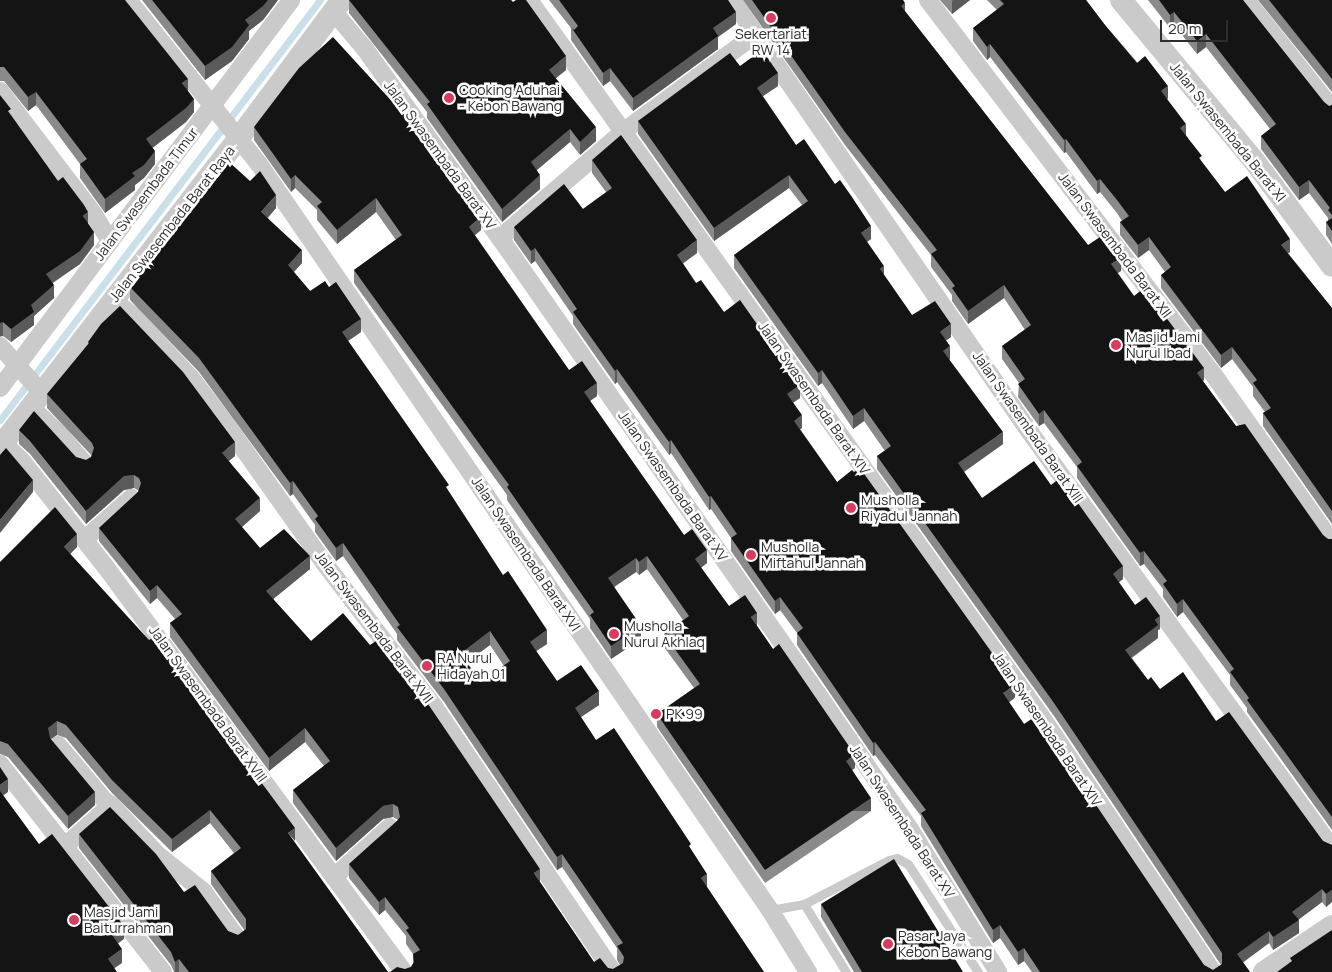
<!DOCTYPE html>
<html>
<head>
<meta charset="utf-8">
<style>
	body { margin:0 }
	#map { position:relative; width:1332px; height:972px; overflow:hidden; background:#fff; font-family:Manrope,sans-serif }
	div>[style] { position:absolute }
	.stream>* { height:7px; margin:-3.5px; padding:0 3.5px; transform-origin:3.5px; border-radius:3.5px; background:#c9e0e8 }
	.service>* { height:9px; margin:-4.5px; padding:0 4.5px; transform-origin:4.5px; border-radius:4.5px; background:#cacaca }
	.minor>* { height:18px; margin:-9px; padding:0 9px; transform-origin:9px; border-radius:9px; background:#cacaca }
	.tertiary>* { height:22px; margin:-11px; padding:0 11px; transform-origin:11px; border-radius:11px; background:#cacaca }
	.wall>* { inset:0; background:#8a8a8a }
	.shaded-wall>* { inset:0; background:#5a5a5a; transform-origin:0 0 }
	.building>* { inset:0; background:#141414 }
	.dots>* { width:14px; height:14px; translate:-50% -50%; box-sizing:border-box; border:2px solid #fff; border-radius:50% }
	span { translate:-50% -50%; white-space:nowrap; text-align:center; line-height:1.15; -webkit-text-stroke:5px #fff; paint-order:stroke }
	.poi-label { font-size:14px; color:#2d2d2d }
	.left { translate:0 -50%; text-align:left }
	.street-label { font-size:14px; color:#2d2d2d }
	.scale { position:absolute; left:1160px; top:20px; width:68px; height:22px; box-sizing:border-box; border:2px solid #2d2d2d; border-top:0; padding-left:6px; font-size:15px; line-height:18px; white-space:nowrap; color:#2d2d2d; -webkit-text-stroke:4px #fff; paint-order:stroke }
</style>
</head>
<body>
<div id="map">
	<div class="stream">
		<div style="left:0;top:420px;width:528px;rotate:-52.7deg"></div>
	</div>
	<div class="service">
		<div style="left:804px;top:904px;width:80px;rotate:58.3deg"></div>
		<div style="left:770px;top:910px;width:35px;rotate:-10deg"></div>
		<div style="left:804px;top:904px;width:96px;rotate:-27.4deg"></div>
		<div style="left:889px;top:860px;width:8px;rotate:-14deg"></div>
		<div style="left:897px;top:858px;width:13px;rotate:29deg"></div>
		<div style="left:908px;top:864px;width:129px;rotate:57.1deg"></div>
	</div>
	<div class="minor">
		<div style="left:128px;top:0;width:210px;rotate:51.4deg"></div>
		<div style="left:259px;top:164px;width:904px;rotate:55.59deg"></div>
		<div style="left:770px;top:910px;width:73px;rotate:58.5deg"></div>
		<div style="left:529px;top:0;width:887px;rotate:54.45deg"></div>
		<div style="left:1045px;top:722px;width:301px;rotate:56.1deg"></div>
		<div style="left:732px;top:0;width:523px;rotate:55.43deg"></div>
		<div style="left:1029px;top:431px;width:515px;rotate:54deg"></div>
		<div style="left:928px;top:0;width:479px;rotate:52.7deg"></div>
		<div style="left:1218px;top:381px;width:197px;rotate:54.7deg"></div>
		<div style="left:1246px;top:0;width:139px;rotate:51.7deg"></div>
		<div style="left:333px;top:11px;width:50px;rotate:49.9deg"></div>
		<div style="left:365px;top:49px;width:232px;rotate:54.5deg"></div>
		<div style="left:500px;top:238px;width:558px;rotate:55.14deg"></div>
		<div style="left:819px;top:696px;width:163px;rotate:55.7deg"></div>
		<div style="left:911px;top:831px;width:166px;rotate:58.3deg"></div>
		<div style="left:0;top:91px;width:153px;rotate:52.7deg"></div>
		<div style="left:93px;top:213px;width:33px;rotate:59deg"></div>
		<div style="left:500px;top:238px;width:164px;rotate:-40.8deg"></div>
		<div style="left:624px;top:131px;width:164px;rotate:-36.3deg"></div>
		<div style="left:112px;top:299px;width:26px;rotate:39deg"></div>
		<div style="left:132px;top:315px;width:86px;rotate:46.9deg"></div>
		<div style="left:191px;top:378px;width:53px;rotate:52.7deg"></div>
		<div style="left:223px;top:420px;width:176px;rotate:54.7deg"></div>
		<div style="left:325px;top:564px;width:181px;rotate:52.6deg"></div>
		<div style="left:435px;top:708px;width:318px;rotate:56deg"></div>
		<div style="left:0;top:346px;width:62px;rotate:48.3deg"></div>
		<div style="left:0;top:388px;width:485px;rotate:-53.1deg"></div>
		<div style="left:31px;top:407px;width:39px;rotate:44deg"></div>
		<div style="left:59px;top:434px;width:38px;rotate:49deg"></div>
		<div style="left:3px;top:443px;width:26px;rotate:43deg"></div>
		<div style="left:22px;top:461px;width:134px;rotate:51.7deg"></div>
		<div style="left:105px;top:566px;width:504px;rotate:53.63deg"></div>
		<div style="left:85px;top:539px;width:62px;rotate:-41.7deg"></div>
		<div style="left:58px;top:745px;width:73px;rotate:50deg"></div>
		<div style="left:105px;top:801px;width:7px;rotate:34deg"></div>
		<div style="left:111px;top:805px;width:62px;rotate:138.3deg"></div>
		<div style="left:0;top:764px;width:264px;rotate:51.9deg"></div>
		<div style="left:111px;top:805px;width:69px;rotate:46.8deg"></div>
		<div style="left:158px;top:855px;width:58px;rotate:38.7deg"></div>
		<div style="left:203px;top:891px;width:58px;rotate:54.1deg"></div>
		<div style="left:334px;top:877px;width:75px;rotate:-41.8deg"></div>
	</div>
	<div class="tertiary">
		<div style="left:1121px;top:0;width:210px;rotate:50.4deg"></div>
		<div style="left:1255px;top:162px;width:129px;rotate:53.5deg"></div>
		<div style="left:0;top:447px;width:391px;rotate:-52.3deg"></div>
		<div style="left:239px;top:138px;width:172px;rotate:-53.3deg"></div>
		<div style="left:1264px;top:972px;width:82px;rotate:-34.1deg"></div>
	</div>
	<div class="wall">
		<div style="clip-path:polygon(0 0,188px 91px,194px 112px,186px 122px,152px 148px,155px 164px,144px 178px,135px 185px,135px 190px,105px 213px,80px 178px,80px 164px,36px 105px,28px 111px,4px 81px,0 81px)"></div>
		<div style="clip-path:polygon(142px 0,278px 0,263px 20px,249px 31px,249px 39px,232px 61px,205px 80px)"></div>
		<div style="clip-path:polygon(349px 0,511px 0,566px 70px,555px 78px,596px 141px,580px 155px,570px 142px,537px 170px,540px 189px,502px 222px,427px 118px,427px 112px,349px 13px)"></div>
		<div style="clip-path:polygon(549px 0,728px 0,736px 24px,718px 37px,718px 49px,633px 111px,610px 81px,603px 86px,571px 40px,571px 28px)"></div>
		<div style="clip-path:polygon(743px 0,903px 0,905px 11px,1088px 245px,1121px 271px,1118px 273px,1134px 296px,1204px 380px,1203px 381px,1236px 426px,1323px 535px,1328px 539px,1332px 539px,1332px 830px,1247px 712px,1247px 708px,1230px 685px,1230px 675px,1183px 612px,1177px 617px,1163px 597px,1163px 589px,1144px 564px,1140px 566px,1077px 478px,1077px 467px,1044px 423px,1039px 426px,1018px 397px,1019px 383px,1002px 359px,1002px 346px,1025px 330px,1004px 298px,968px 324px,952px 301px,952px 295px,931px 267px,931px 255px,845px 145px)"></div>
		<div style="clip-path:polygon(940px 0,970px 0,952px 14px)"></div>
		<div style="clip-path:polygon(987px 0,1086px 0,1105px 25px,1168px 98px,1167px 99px,1186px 135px,1202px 162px,1225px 192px,1290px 252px,1288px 253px,1332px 308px,1332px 524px,1263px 426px,1263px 413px,1265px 412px,1253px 396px,1253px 387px,1232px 359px,1221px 368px,1161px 288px,1161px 275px,1165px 272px,1149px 250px,1138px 258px,1120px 235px,1120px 222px,1122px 221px,1117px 213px,1100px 192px,1097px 194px,1066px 152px,1064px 153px,990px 57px,987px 60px,973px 41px,973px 28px,997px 10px)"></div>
		<div style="clip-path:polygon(1148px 0,1243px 0,1324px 102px,1329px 106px,1332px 105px,1332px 244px,1326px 235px,1326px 222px,1328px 221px,1328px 218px,1309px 193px,1299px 200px,1261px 149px,1261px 136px,1270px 129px,1206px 47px,1197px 54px,1174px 25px,1170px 28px)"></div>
		<div style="clip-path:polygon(1258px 0,1332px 0,1332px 92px)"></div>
		<div style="clip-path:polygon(740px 66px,778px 86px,763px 96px,796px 145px,871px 239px,867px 242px,884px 275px,912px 315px,951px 337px,946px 340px,950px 359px,949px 360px,1003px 444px,964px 472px,982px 498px,1051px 485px,1123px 579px,1119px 582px,1135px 605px,1160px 629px,1158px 630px,1158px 638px,1132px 658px,1148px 680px,1160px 689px,1216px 721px,1323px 841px,1332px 845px,1332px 902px,1326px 907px,1322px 902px,1298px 920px,1299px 933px,1273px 950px,1269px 943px,1243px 962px,1250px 972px,1032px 972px,1024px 961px,1018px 965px,1000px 938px,993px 943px,921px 826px,921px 816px,875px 755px,873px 756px,797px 645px,797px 633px,780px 610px,775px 614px,731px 551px,731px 538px,711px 509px,709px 510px,671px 453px,669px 455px,617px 382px,615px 384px,573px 324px,573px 316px,535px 261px,531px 264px,514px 240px,514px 227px,583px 209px,606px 192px,592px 173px,592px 160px,697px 253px,683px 263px,696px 283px,724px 312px,800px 398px,793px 402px,802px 428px,800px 429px,837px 482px,1015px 698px,1009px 702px,1024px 724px,1204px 965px,1213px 970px,1221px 965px,1054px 716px,877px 469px,877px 456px,885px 451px,864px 421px,853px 429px,822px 383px,818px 386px,734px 268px,734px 255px,802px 205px,789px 188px,714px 241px,638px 134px,638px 121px)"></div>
		<div style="clip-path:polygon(11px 115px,88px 224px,94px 245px,80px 264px,53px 283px,54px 298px,34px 316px,34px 325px,11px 342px,3px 336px,0 337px)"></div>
		<div style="clip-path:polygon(254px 127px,481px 230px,475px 235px,569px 370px,597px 396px,590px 401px,684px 535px,707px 563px,701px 568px,729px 606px,757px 626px,855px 768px,852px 770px,871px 811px,765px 883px,657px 727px,657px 714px,694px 688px,664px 647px,664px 634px,683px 620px,647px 569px,639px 575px,636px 572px,614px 587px,641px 639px,611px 659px,590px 628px,590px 619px,507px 500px,507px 495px,354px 283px,354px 270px,396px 240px,376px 212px,337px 244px,317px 220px,317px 210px,295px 188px,291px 192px,254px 140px)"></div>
		<div style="clip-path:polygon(evenodd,276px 208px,268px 218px,302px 263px,294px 272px,310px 291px,361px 332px,348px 341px,449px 492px,547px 644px,536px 651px,557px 681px,599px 705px,581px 717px,596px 740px,691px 850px,707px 887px,764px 972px,405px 969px,411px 967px,413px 963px,413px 954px,406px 944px,406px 936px,385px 910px,379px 915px,349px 878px,349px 864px,398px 820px,393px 817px,383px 819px,336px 861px,293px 803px,293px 790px,324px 766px,305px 742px,269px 771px,170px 637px,170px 623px,175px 619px,157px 598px,150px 604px,99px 541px,99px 528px,139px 491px,134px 488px,124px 490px,86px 524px,30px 454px,19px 444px,19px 430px,76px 457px,86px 460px,91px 457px,92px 456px,47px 408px,47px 394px,88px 345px,88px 342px,235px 456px,229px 461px,260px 511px,242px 527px,260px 548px,310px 569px,273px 599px,311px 641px,540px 882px,594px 962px,608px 968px,613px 969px,620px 965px,617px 960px,617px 948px,562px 867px,557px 870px,444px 702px,397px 640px,397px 634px,343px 556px,336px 561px,315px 532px,315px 525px,293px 494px,290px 496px,199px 372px,130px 300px,130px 287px,276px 208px,490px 645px,504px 666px,481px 682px,467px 662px,490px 645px)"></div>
		<div style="clip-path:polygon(77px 547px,70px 554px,294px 841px,388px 972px,174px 972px,171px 965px,79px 848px,79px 834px,184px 892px,228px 931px,238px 935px,245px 931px,211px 884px,211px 871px,234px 853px,210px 823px,172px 852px,112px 793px,66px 738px,57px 735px,50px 739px,95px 805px,68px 829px,8px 757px,0 754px,0 562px)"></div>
		<div style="clip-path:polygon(821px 904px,963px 972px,854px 972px,821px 917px)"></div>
	</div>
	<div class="shaded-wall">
		<div style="clip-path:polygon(268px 0,278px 0,263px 20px,249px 31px,249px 39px,232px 61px,205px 80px,205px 66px,245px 20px)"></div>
		<div style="clip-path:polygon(953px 0,970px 0,952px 14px,952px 1px)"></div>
		<div style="clip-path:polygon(905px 3px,905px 15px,901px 6px)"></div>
		<div style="clip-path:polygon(736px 12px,736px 24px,718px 37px,718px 49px,633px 111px,633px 98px,713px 28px)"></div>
		<div style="clip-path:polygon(1174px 12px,1174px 25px,1170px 28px,1170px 15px)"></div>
		<div style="clip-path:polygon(1206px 34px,1206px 47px,1197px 54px,1197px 41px)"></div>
		<div style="clip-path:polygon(990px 44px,990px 57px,987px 60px,987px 47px)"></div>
		<div style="clip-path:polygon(566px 56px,566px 70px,549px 84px,549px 70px)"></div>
		<div style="clip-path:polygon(610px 68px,610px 81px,603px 86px,603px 73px)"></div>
		<div style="clip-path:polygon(778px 73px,778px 86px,757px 100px,757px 88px)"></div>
		<div style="clip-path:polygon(188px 79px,188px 92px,182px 83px)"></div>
		<div style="clip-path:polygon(1168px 86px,1168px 98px,1161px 104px,1161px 91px)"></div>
		<div style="clip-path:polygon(36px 92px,36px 105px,28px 111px,28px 97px)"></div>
		<div style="clip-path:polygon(194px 99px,194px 112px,186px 122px,146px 153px,146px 139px)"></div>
		<div style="clip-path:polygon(1186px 124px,1186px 136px,1180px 128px)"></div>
		<div style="clip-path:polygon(596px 127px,596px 141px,580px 155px,580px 142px)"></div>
		<div style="clip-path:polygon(570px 129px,570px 142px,531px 175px,531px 162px)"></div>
		<div style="clip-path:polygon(1066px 139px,1066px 152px,1064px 153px,1064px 140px)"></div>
		<div style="clip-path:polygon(155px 151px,155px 164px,144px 178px,135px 185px,135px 190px,105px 213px,105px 199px)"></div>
		<div style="clip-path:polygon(295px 175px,295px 188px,291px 192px,291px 179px)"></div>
		<div style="clip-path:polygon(540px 175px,540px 189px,502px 222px,502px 209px)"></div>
		<div style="clip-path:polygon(789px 175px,789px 188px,714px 241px,714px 228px)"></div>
		<div style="clip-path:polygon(1100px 179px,1100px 192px,1097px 194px,1097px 181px)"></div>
		<div style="clip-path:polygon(1309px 180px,1309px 193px,1299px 200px,1299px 187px)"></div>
		<div style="clip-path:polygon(276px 195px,276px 208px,261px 225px,261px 212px)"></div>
		<div style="clip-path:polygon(376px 198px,376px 212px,337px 244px,337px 230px)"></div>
		<div style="clip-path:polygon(88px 212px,88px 226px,83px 216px)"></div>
		<div style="clip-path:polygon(481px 217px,481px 230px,469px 240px,469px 227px)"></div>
		<div style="clip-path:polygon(871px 226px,871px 239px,861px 246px,861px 233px)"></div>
		<div style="clip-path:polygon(94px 232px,94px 245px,80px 264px,46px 287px,46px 274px)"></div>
		<div style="clip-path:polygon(1149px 237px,1149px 250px,1138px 258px,1138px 245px)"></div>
		<div style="clip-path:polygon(1290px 239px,1290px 252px,1281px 258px,1281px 245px)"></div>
		<div style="clip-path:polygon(697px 240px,697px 253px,677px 268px,677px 255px)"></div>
		<div style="clip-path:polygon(535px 248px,535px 261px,531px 264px,531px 251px)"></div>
		<div style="clip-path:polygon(302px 250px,302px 263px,288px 278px,288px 265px)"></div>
		<div style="clip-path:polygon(1121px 258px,1121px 271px,1111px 277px,1111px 264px)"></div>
		<div style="clip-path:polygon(884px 266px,884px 279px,880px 269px)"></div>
		<div style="clip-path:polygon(54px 285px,54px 298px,34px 316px,34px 325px,11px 342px,11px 329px,31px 305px)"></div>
		<div style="clip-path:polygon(1004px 285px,1004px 298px,968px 324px,968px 311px)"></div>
		<div style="clip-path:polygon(361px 319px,361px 332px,342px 345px,342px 332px)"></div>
		<div style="left:3px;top:322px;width:14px;height:3px;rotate:90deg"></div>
		<div style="clip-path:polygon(951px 324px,951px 337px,940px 345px,940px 332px)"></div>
		<div style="clip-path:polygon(950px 346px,950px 359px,943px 364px,943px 351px)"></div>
		<div style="clip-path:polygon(1232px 347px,1232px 359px,1221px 368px,1221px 355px)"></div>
		<div style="clip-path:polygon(1204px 368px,1204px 380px,1197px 386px,1197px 373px)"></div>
		<div style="clip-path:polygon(617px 369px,617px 382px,615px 384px,615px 371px)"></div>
		<div style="clip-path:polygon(822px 370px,822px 383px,818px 386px,818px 373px)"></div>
		<div style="clip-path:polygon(597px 383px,597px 396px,584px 405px,584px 392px)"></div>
		<div style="clip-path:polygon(800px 385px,800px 398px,787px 407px,787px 394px)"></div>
		<div style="clip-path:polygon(864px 408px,864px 421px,853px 429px,853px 416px)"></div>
		<div style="clip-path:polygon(1044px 410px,1044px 423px,1039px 426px,1039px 414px)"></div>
		<div style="clip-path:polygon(802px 415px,802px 428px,794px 433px,794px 421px)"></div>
		<div style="clip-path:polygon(1003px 432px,1003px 444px,958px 476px,958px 463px)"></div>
		<div style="clip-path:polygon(671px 440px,671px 453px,669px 455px,669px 442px)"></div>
		<div style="clip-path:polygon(235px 442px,235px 456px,222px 466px,222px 453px)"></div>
		<div style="clip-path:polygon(134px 475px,134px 488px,124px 490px,86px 524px,86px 511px,124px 476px)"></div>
		<div style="clip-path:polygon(33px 480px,33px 492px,0 533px,0 520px)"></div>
		<div style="clip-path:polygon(293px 481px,293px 494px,290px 496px,290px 483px)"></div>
		<div style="clip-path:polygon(711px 496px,711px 509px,709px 510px,709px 497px)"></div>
		<div style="clip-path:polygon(260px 498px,260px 511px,235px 533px,235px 519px)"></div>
		<div style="clip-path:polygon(77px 534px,77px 547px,64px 560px,64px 547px)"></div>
		<div style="clip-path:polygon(343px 543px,343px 556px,336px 561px,336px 548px)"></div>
		<div style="clip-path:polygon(707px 550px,707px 563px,695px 572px,695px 559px)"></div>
		<div style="clip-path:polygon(1144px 551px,1144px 564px,1140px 566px,1140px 553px)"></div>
		<div style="clip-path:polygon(310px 556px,310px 569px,266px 605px,266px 591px)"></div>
		<div style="clip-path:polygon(647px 556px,647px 569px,639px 575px,639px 562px)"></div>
		<div style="clip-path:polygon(636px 558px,636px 572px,608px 591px,608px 578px)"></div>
		<div style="clip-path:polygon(1123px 566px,1123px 579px,1113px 587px,1113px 574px)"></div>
		<div style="clip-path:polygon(157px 585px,157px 598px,150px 604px,150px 591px)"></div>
		<div style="clip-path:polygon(780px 597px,780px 610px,775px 614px,775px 601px)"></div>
		<div style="clip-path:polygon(1183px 599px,1183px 612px,1177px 617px,1177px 604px)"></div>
		<div style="clip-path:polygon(757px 613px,757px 626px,751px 617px)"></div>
		<div style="clip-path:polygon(1160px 616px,1160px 629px,1158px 630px,1158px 638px,1125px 662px,1125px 650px,1155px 620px)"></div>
		<div style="clip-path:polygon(641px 626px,641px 639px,611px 659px,611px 646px)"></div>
		<div style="clip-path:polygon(547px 630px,547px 644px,530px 655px,530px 642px)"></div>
		<div style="clip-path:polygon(490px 631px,490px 645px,460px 667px,460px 654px)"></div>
		<div style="clip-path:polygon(1015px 685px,1015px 698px,1003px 706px,1003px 693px)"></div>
		<div style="clip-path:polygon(599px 691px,599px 705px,575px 721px,575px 708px)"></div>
		<div style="clip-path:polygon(57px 721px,57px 735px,48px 741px,48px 728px)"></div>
		<div style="clip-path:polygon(305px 728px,305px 742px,269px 771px,269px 758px)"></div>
		<div style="clip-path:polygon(875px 742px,875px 755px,873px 756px,873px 743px)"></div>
		<div style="clip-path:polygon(855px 755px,855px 768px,846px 774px,846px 761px)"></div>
		<div style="clip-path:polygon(8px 779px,8px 792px,0 798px,0 785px)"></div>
		<div style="clip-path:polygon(95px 792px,95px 805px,68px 829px,68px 816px)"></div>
		<div style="left:871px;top:798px;width:13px;height:128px;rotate:90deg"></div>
		<div style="clip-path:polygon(393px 804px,393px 817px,383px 819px,336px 861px,336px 848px,383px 806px)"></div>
		<div style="clip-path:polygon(210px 810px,210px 823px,172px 852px,172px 839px)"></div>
		<div style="clip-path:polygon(295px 828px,295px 841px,288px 833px)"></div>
		<div style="clip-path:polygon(562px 854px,562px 867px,557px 870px,557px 857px)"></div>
		<div style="clip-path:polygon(540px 869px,540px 882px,534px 873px)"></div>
		<div style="clip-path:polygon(707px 874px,707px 887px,701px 878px)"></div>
		<div style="clip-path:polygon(1322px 889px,1322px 902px,1294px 923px,1299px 920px,1299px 933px,1273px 950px,1273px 937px,1292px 912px)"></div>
		<div style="clip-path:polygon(1332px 890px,1332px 902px,1326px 907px,1326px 894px)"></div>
		<div style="clip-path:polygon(385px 897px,385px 910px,379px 915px,379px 902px)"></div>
		<div style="clip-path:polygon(1000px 925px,1000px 938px,993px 943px,993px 930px)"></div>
		<div style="clip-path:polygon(124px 926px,124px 939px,112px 948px,112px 935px)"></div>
		<div style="clip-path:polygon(1269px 931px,1269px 943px,1237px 967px,1237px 954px)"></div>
		<div style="clip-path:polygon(1024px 948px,1024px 961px,1018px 965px,1018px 952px)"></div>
		<div style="clip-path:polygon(122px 949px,122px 963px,109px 972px,108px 959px)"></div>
		<div style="clip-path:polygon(179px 959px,179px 972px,175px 972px,175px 962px)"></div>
	</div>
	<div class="building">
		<div style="clip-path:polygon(0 0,125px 0,188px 79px,182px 83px,194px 99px,186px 108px,146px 139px,155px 151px,144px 165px,132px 173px,135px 176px,105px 199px,80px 164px,87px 159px,36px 92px,28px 97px,4px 67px,0 67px)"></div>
		<div style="clip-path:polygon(152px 0,268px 0,263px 6px,245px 20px,249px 25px,232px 47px,205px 66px)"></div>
		<div style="clip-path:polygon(349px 0,511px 0,513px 2px,516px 0,526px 0,566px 56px,549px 70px,596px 127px,580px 142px,570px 129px,531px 162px,540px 175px,502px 209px,427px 104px,430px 102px)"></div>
		<div style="clip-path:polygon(559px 0,728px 0,736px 12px,713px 28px,718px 36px,633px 98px,610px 68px,603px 73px,571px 27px,574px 30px,578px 26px)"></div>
		<div style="clip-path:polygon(752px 0,903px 0,905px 3px,901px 6px,1088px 245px,1103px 235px,1121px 258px,1111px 264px,1134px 296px,1144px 288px,1204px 368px,1197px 373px,1236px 426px,1245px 424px,1323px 535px,1328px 539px,1332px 539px,1332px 817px,1247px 700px,1249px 698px,1230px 672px,1234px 669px,1183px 599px,1177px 604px,1163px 584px,1167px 581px,1144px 551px,1140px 553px,1077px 466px,1082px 462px,1044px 410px,1039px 414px,1018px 384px,1025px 379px,1002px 346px,1031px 325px,1004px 285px,968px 311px,952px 288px,955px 286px,931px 254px,937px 250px,845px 132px)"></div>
		<div style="clip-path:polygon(1000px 0,1086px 0,1105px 25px,1137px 63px,1145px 56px,1168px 86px,1161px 91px,1186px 124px,1180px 128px,1202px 156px,1199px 158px,1225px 192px,1247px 176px,1290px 239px,1281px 245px,1332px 308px,1332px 511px,1263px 413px,1271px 408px,1253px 383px,1257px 380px,1232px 347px,1221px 355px,1161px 275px,1171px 267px,1149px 237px,1138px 245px,1120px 222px,1129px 216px,1117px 200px,1100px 179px,1097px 181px,1066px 139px,1064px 140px,990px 44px,987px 47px,973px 28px,1004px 4px)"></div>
		<div style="clip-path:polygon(1159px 0,1243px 0,1324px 102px,1329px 106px,1332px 105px,1332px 215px,1328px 210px,1330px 208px,1309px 180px,1299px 187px,1261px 136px,1276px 124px,1206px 34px,1197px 41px,1174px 12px,1170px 15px)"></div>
		<div style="clip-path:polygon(1269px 0,1332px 0,1332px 79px)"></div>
		<div style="clip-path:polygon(333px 37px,409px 120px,411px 119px,481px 217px,469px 227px,569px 370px,582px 361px,597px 383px,584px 392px,684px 535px,692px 529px,707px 550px,695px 559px,729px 606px,745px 595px,757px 613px,751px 617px,773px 649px,779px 644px,855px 755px,846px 761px,871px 798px,765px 870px,657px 714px,700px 684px,664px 634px,689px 616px,647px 556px,639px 562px,636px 558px,608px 578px,641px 626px,611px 646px,590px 615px,594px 612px,507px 487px,509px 485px,354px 270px,402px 235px,376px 198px,337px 230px,317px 206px,322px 202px,295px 175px,291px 179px,254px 127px,299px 68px)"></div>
		<div style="clip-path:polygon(762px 50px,778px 73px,757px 88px,796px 145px,804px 139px,835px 184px,840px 180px,852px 197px,871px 226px,861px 233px,884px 266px,880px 269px,912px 315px,935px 301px,951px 324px,940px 332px,950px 346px,943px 351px,1003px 432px,958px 463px,982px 498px,1034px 461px,1051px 485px,1060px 478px,1123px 566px,1113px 574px,1135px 605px,1146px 597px,1160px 616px,1155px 620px,1158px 625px,1125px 650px,1148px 680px,1151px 677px,1160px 689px,1183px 672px,1216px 721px,1229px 712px,1323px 841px,1332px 845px,1332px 890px,1326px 894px,1322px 889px,1292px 912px,1299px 920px,1273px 937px,1269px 931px,1237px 954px,1250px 972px,1040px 972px,1024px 948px,1018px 952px,1000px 925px,993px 930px,921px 813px,926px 810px,875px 742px,873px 743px,797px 633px,803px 628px,780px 597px,775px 601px,731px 538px,737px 534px,711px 496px,709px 497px,671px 440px,669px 442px,617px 369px,615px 371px,573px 312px,577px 309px,535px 248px,531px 251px,514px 227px,564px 184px,583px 209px,612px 188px,592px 160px,621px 135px,697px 240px,677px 255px,696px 283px,701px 280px,724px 312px,740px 300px,800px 385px,787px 394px,802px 415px,794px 421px,837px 482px,852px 470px,854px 472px,860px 468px,1015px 685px,1003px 693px,1024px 724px,1036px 716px,1204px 965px,1213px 970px,1222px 964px,1222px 953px,1054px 703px,877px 456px,891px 446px,864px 408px,853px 416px,822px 370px,818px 373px,734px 255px,808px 201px,789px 175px,714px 228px,638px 121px,730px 53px,740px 66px)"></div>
		<div style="clip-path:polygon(0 95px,11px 109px,8px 111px,58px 181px,63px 177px,84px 205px,88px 212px,83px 216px,94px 232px,80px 251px,46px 274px,54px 285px,31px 305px,34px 312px,11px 329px,3px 322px,0 323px)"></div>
		<div style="clip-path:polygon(evenodd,228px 161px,250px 181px,260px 171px,276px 195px,261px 212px,302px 250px,288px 265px,310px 291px,325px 281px,329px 287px,336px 282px,361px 319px,342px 332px,449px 485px,446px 487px,503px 575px,508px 571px,547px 630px,530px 642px,557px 681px,581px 665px,599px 691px,575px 708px,596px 740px,614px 728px,691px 844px,689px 846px,707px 874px,701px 878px,764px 972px,390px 972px,397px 967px,405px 969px,411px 967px,414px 962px,413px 954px,420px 950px,406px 930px,409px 928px,385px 897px,379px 902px,349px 864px,397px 821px,400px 817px,398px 807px,393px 804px,383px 806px,336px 848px,293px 790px,330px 761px,305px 728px,269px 758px,170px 623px,182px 614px,157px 585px,150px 591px,99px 528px,138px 492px,141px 483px,139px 478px,134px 475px,124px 476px,86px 511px,30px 441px,19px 430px,34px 411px,76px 457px,86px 460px,91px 457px,94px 448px,92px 443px,47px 394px,89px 343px,88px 342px,101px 324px,120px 306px,183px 372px,235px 442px,222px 453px,260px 498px,235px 519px,260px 548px,284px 529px,310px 556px,266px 591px,311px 641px,343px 613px,370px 645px,379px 639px,426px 701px,540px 869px,534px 873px,594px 962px,600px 958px,608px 968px,613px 969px,623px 963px,624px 957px,617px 946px,623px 943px,562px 854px,557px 857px,444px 689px,397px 627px,400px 625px,343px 543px,336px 548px,315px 519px,318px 516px,293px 481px,290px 483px,199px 358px,130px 287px,228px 161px,490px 631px,510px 661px,481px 682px,460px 654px,490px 631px)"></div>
		<div style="clip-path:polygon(1332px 218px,1332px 231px,1326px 222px)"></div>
		<div style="clip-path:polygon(6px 448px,33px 480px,0 520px,0 455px)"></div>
		<div style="clip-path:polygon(55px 507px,77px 534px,64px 547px,149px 640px,154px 637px,295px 828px,288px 833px,388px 972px,189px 972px,179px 959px,175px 962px,171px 952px,79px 834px,110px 807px,156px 854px,184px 892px,195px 885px,228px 931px,238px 935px,246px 929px,246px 919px,211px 871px,241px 848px,210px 810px,172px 839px,112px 780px,66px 725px,57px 721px,48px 728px,50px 738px,95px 792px,68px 816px,8px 744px,0 741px,0 562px)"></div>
		<div style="clip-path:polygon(0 767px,8px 779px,0 785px)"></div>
		<div style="clip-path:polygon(0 791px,39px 844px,52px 834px,124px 926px,112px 935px,122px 949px,108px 959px,117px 972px,0 972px)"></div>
		<div style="clip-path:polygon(894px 859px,963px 972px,862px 972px,821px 904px)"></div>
		<div style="clip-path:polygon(1332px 930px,1332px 972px,1277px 972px,1292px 961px,1290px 958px)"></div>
	</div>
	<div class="dots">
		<div style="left:771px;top:18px;background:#d83b5c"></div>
		<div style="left:449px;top:98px;background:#d83b5c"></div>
		<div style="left:1116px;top:345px;background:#d83b5c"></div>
		<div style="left:851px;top:508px;background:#d83b5c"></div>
		<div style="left:751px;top:555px;background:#d83b5c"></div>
		<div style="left:614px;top:634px;background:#d83b5c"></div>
		<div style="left:427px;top:666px;background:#d83b5c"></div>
		<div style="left:656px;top:714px;background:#d83b5c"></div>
		<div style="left:74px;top:920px;background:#d83b5c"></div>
		<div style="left:888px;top:944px;background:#d83b5c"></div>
	</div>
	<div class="poi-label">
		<span style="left:771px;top:42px">Sekertariat<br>RW 14</span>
		<span class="left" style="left:459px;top:98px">Cooking Aduhai<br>- Kebon Bawang</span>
		<span class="left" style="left:1126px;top:345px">Masjid Jami<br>Nurul Ibad</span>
		<span class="left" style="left:861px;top:508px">Musholla<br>Riyadul Jannah</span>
		<span class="left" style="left:761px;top:555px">Musholla<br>Miftahul Jannah</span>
		<span class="left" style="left:624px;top:634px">Musholla<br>Nurul Akhlaq</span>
		<span class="left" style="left:437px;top:666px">RA Nurul<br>Hidayah 01</span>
		<span class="left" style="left:666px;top:714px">PK 99</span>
		<span class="left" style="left:84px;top:920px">Masjid Jami<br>Baiturrahman</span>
		<span class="left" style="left:898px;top:944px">Pasar Jaya<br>Kebon Bawang</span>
	</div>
	<div class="street-label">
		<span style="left:1228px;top:132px;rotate:51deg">Jalan Swasembada Barat XI</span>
		<span style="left:440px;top:155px;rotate:54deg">Jalan Swasembada Barat XV</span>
		<span style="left:146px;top:194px;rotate:-53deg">Jalan Swasembada Timur</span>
		<span style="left:172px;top:224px;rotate:-52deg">Jalan Swasembada Barat Raya</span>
		<span style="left:1115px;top:245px;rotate:53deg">Jalan Swasembada Barat XII</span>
		<span style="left:814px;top:398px;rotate:55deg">Jalan Swasembada Barat XIV</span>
		<span style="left:1028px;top:427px;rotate:55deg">Jalan Swasembada Barat XIII</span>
		<span style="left:673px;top:486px;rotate:55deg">Jalan Swasembada Barat XV</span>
		<span style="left:526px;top:554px;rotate:56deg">Jalan Swasembada Barat XVI</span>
		<span style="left:374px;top:627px;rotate:53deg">Jalan Swasembada Barat XVII</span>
		<span style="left:208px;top:704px;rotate:54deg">Jalan Swasembada Barat XVIII</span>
		<span style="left:1047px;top:729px;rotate:56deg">Jalan Swasembada Barat XIV</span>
		<span style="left:902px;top:821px;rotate:57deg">Jalan Swasembada Barat XV</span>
	</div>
	<div class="scale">20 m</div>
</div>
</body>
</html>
